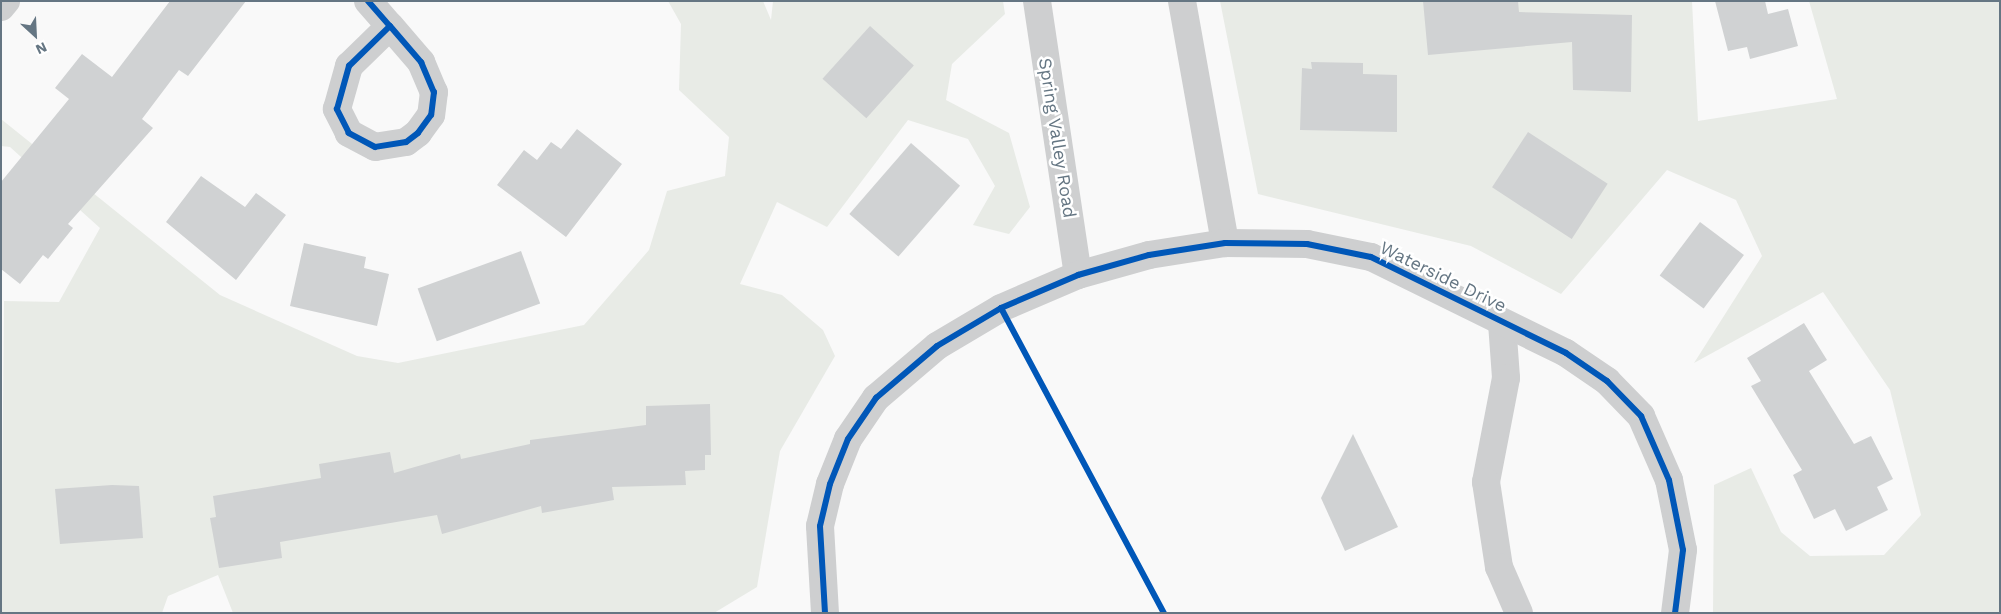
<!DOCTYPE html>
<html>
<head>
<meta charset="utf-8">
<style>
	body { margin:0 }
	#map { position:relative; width:2001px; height:614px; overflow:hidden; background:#f9f9f9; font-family:"Work Sans",sans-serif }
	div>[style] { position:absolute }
	.green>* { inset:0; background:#e8ebe6 }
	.building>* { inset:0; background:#d0d2d3; transform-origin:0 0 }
	.minor>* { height:28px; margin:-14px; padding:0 14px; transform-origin:14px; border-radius:14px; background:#cecfd0 }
	.cycleway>* { height:6px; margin:-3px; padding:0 3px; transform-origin:3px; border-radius:3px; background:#0057b8 }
	span { translate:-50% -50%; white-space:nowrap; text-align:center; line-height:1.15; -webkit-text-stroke:5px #fff; paint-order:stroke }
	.street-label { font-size:18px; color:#657683 }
	.frame { position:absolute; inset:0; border:2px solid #657683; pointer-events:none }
	.north { position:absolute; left:10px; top:10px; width:50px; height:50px; -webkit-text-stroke:4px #fff; paint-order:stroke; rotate:155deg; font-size:14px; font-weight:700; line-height:20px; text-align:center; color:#657683 }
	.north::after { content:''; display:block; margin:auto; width:18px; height:22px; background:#657683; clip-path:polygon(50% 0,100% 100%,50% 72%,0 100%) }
</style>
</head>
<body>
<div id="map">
	<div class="green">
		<div style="clip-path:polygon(668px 1px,763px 1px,771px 20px,773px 1px,1003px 1px,1005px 14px,952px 64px,946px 100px,1009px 133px,1030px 207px,1009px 234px,973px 225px,995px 186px,968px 139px,908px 120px,827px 227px,777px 202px,740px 284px,782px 295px,823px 330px,835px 356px,780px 451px,757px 587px,714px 613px,233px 613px,218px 575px,168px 596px,162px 613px,1px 613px,4px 301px,59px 302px,100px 228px,10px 147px,1px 146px,1px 119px,220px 295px,357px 356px,398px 363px,584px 325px,649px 250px,667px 191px,725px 176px,729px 137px,679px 90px,681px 24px)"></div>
		<div style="clip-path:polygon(1220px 1px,1692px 1px,1698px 121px,1837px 99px,1809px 1px,2000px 1px,2000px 613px,1713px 613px,1714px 485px,1751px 468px,1781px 532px,1810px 556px,1884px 555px,1921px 515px,1890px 390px,1823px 292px,1694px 363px,1762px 256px,1736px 200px,1667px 170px,1561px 294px,1471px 246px,1258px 194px)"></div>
	</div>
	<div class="building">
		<div style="clip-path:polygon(170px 1px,246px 1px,188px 76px,179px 70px,142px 119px,153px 128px,68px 224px,73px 228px,48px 259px,43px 255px,20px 284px,1px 269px,1px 182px,69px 99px,55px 88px,82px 54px,112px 77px)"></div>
		<div style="clip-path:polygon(1423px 1px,1518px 1px,1519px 12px,1632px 15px,1631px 92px,1573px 90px,1572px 42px,1428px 55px)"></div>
		<div style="clip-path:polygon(1715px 1px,1765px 1px,1768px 14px,1788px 9px,1798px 46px,1750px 59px,1747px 47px,1728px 51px)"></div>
		<div style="left:870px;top:26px;width:59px;height:71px;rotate:42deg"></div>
		<div style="clip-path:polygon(1311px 62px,1363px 63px,1363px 74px,1397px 75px,1397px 132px,1300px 130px,1302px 68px,1312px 69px)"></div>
		<div style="clip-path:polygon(577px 129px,622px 164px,566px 237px,497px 185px,524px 150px,537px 160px,551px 142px,561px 149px)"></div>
		<div style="left:1528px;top:132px;width:95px;height:66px;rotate:33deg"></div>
		<div style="left:911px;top:143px;width:65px;height:94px;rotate:41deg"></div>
		<div style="clip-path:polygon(201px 176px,245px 207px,256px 193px,286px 215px,236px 280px,166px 222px)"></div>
		<div style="left:1700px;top:222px;width:55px;height:67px;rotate:37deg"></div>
		<div style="clip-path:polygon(304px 243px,366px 257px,364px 268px,389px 274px,377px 326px,290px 306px)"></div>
		<div style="left:521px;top:251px;width:56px;height:110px;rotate:70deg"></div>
		<div style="clip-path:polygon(1804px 323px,1827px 360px,1809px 371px,1854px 444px,1871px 436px,1893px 479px,1877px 487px,1888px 510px,1846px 531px,1835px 509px,1814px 519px,1793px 475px,1802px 470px,1751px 386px,1761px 381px,1747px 358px)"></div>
		<div style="clip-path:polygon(710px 404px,711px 455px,705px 455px,705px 470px,685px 471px,686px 485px,612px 487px,614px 500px,542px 513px,541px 506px,442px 534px,437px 515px,280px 542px,282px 558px,219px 568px,210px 518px,216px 517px,213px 496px,321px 478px,319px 464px,390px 452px,394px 473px,460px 454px,461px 459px,530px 444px,530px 440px,646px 425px,646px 406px)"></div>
		<div style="clip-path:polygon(1353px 434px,1398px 527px,1345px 551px,1321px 498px)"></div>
		<div style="clip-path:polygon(112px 485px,139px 486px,143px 538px,60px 544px,55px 489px)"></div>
	</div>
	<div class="minor">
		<div style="left:368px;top:1px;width:33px;rotate:49deg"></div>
		<div style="left:390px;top:26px;width:48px;rotate:49.3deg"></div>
		<div style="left:421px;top:62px;width:33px;rotate:67deg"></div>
		<div style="left:434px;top:92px;width:23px;rotate:97deg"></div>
		<div style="left:431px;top:115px;width:22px;rotate:126deg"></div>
		<div style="left:418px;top:133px;width:15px;rotate:143deg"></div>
		<div style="left:406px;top:142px;width:31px;rotate:171deg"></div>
		<div style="left:375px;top:147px;width:30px;rotate:-152deg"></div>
		<div style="left:349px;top:133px;width:27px;rotate:-117deg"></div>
		<div style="left:337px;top:109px;width:45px;rotate:-74.4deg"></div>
		<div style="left:349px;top:66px;width:57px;rotate:-44.3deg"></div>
		<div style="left:1037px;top:1px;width:277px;rotate:81.5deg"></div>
		<div style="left:1182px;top:1px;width:246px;rotate:79.9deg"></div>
		<div style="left:1px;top:7px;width:8px;rotate:-50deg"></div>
		<div style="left:1502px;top:323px;width:55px;rotate:85.8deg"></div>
		<div style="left:1506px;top:378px;width:106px;rotate:100.9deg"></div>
		<div style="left:1486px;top:482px;width:86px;rotate:81.3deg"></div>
		<div style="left:1499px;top:567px;width:50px;rotate:66.5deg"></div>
		<div style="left:825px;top:613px;width:87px;rotate:-93.3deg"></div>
		<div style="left:820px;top:526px;width:43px;rotate:-76.6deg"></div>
		<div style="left:830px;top:484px;width:48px;rotate:-68.2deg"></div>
		<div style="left:848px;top:439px;width:50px;rotate:-55.7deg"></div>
		<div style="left:876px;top:398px;width:80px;rotate:-40.4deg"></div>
		<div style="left:937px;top:346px;width:74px;rotate:-30.7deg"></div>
		<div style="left:1001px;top:308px;width:84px;rotate:-23.2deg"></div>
		<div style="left:1078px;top:275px;width:74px;rotate:-15.7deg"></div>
		<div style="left:1149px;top:255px;width:77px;rotate:-9deg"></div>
		<div style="left:1225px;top:243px;width:82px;rotate:0.7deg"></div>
		<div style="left:1307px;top:244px;width:65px;rotate:11.5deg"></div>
		<div style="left:1371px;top:257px;width:217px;rotate:26.2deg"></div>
		<div style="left:1566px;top:353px;width:50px;rotate:34.3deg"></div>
		<div style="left:1607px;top:381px;width:49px;rotate:45.8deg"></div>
		<div style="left:1641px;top:416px;width:70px;rotate:66.4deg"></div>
		<div style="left:1669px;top:480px;width:71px;rotate:78.7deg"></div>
		<div style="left:1683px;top:550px;width:64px;rotate:97.2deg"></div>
	</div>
	<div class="cycleway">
		<div style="left:368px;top:1px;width:33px;rotate:49deg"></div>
		<div style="left:390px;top:26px;width:48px;rotate:49.3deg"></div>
		<div style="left:421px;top:62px;width:33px;rotate:67deg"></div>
		<div style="left:434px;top:92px;width:23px;rotate:97deg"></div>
		<div style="left:431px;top:115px;width:22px;rotate:126deg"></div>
		<div style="left:418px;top:133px;width:15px;rotate:143deg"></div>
		<div style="left:406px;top:142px;width:31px;rotate:171deg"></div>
		<div style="left:375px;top:147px;width:30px;rotate:-152deg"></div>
		<div style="left:349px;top:133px;width:27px;rotate:-117deg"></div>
		<div style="left:337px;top:109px;width:45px;rotate:-74.4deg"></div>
		<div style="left:349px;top:66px;width:57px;rotate:-44.3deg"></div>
		<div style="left:1001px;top:308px;width:346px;rotate:61.9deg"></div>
		<div style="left:825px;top:613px;width:87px;rotate:-93.3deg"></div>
		<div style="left:820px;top:526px;width:43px;rotate:-76.6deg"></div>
		<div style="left:830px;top:484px;width:48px;rotate:-68.2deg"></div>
		<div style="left:848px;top:439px;width:50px;rotate:-55.7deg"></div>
		<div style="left:876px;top:398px;width:80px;rotate:-40.4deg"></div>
		<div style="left:937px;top:346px;width:74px;rotate:-30.7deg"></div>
		<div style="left:1001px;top:308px;width:84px;rotate:-23.2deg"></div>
		<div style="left:1078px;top:275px;width:74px;rotate:-15.7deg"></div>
		<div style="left:1149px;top:255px;width:77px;rotate:-9deg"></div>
		<div style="left:1225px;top:243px;width:82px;rotate:0.7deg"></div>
		<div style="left:1307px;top:244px;width:65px;rotate:11.5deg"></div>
		<div style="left:1371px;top:257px;width:217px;rotate:26.2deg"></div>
		<div style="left:1566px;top:353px;width:50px;rotate:34.3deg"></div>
		<div style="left:1607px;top:381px;width:49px;rotate:45.8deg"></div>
		<div style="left:1641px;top:416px;width:70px;rotate:66.4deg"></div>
		<div style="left:1669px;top:480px;width:71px;rotate:78.7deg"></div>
		<div style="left:1683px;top:550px;width:64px;rotate:97.2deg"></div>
	</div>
	<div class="street-label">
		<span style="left:1057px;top:138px;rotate:81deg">Spring Valley Road</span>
		<span style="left:1443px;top:277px;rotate:26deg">Waterside Drive</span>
	</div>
	<div class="frame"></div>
	<div class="north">N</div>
</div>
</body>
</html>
